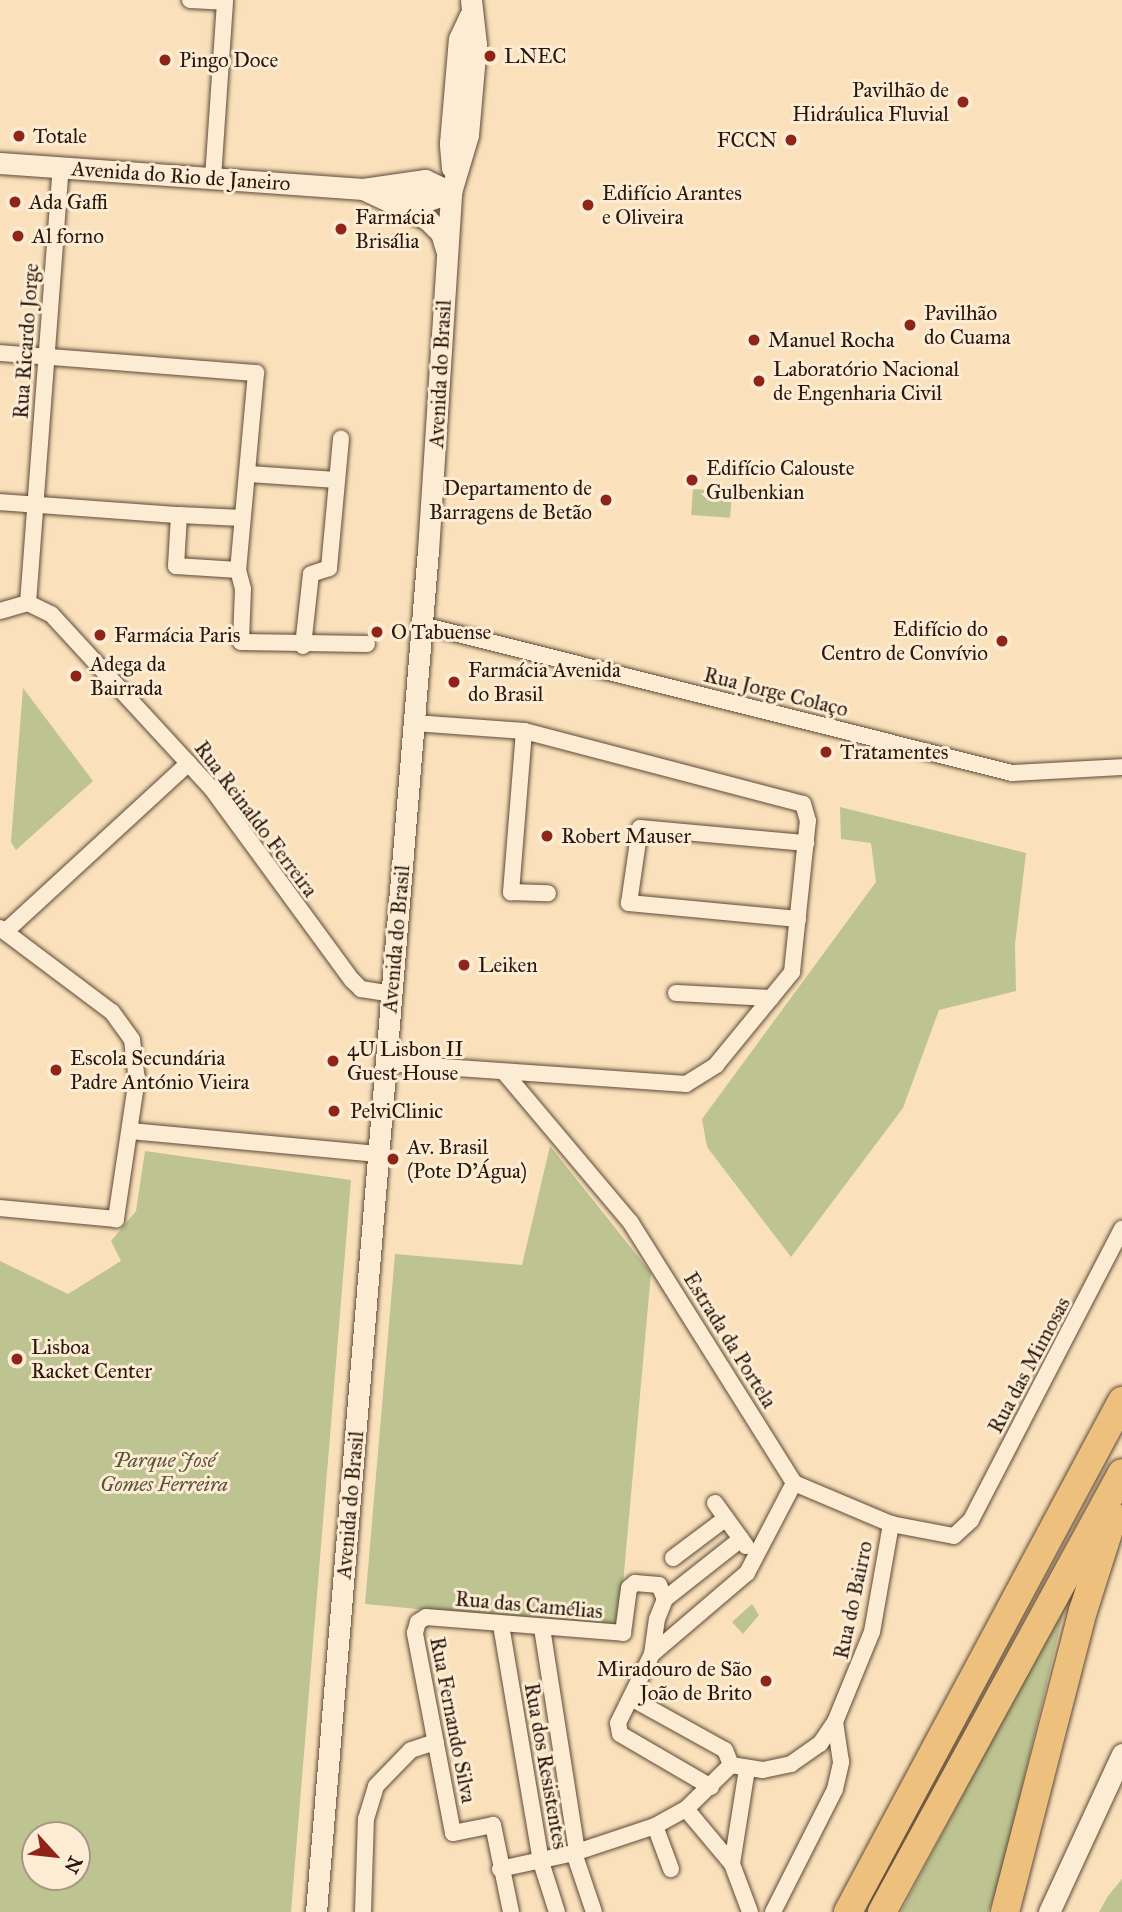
<!DOCTYPE html>
<html>
<head>
<meta charset="utf-8">
<style>
	body { margin:0 }
	#map { position:relative; width:1122px; height:1912px; overflow:hidden; background:#fbe1bb; font-family:"IM FELL Great Primer",serif }
	div>[style] { position:absolute }
	.green>* { inset:0; background:#bdc391; transform-origin:0 0 }
	.roads { filter:drop-shadow(0 0 2px #5d4a38) drop-shadow(0 0 2px #5d4a38) }
	.street>* { height:16px; margin:-8px; padding:0 8px; transform-origin:8px; border-radius:8px; background:#fcecd3 }
	.secondary>* { height:21px; margin:-10.5px; padding:0 10.5px; transform-origin:10.5px; border-radius:10.5px; background:#fcecd3 }
	.highway>* { height:28px; margin:-14px; padding:0 14px; transform-origin:14px; border-radius:14px; background:#eec07e }
	.dots>* { width:19px; height:19px; translate:-50% -50%; box-sizing:border-box; border:4px solid #fcecd3; border-radius:50% }
	span { translate:-50% -50%; white-space:nowrap; text-align:center; line-height:1.15; -webkit-text-stroke:6px #fcecd3; paint-order:stroke }
	.poi-label { font-size:21px; color:#28170d }
	.left { translate:0 -50%; text-align:left }
	.right { translate:-100% -50%; text-align:right }
	.street-label { font-size:21px; color:#28170d }
	.park-label { font-size:21px; color:#5c533b; font-style:italic }
	.north { position:absolute; left:21px; top:1821px; width:70px; height:70px; box-sizing:border-box; background:#fcecd3; border:2px solid #a79784; border-radius:50%; rotate:117deg; font-size:19px; font-weight:700; line-height:28px; text-align:center; color:#28170d }
	.north::after { content:''; display:block; margin:auto; width:24px; height:32px; background:#8f2418; clip-path:polygon(50% 0,100% 100%,50% 72%,0 100%) }
</style>
</head>
<body>
<div id="map">
	<div class="green">
		<div style="left:693px;top:489px;width:39px;height:26px;rotate:4deg"></div>
		<div style="clip-path:polygon(23px 688px,93px 781px,16px 850px,11px 842px)"></div>
		<div style="clip-path:polygon(840px 807px,1026px 853px,1015px 944px,1016px 991px,939px 1010px,903px 1108px,791px 1257px,707px 1147px,702px 1119px,876px 882px,871px 843px,841px 839px)"></div>
		<div style="clip-path:polygon(550px 1146px,651px 1273px,619px 1628px,365px 1604px,395px 1254px,522px 1265px)"></div>
		<div style="clip-path:polygon(evenodd,145px 1151px,351px 1180px,291px 1912px,0 1912px,0 1261px,68px 1294px,121px 1261px,111px 1241px,136px 1211px,145px 1151px,35px 1835px,77px 1835px,77px 1877px,35px 1877px,35px 1835px)"></div>
		<div style="clip-path:polygon(1067px 1598px,999px 1884px,988px 1912px,901px 1912px)"></div>
		<div style="clip-path:polygon(752px 1604px,759px 1615px,743px 1634px,732px 1622px)"></div>
		<div style="clip-path:polygon(1122px 1879px,1122px 1912px,1099px 1912px,1108px 1896px)"></div>
	</div>
	<div class="roads">
		<div class="street">
			<div style="left:190px;top:0;width:34px;rotate:3deg"></div>
			<div style="left:213px;top:178px;width:178px;rotate:-86.1deg"></div>
			<div style="left:0;top:353px;width:257px;rotate:4.5deg"></div>
			<div style="left:256px;top:373px;width:198px;rotate:95.2deg"></div>
			<div style="left:238px;top:570px;width:62px;rotate:-176.3deg"></div>
			<div style="left:176px;top:566px;width:51px;rotate:-86.6deg"></div>
			<div style="left:179px;top:515px;width:63px;rotate:2.7deg"></div>
			<div style="left:250px;top:474px;width:86px;rotate:4deg"></div>
			<div style="left:0;top:502px;width:179px;rotate:4.2deg"></div>
			<div style="left:238px;top:570px;width:20px;rotate:75deg"></div>
			<div style="left:243px;top:589px;width:53px;rotate:92.2deg"></div>
			<div style="left:241px;top:642px;width:126px;rotate:0.9deg"></div>
			<div style="left:28px;top:603px;width:25px;rotate:26deg"></div>
			<div style="left:51px;top:614px;width:238px;rotate:47.4deg"></div>
			<div style="left:212px;top:789px;width:237px;rotate:53.8deg"></div>
			<div style="left:352px;top:980px;width:13px;rotate:45deg"></div>
			<div style="left:361px;top:989px;width:31px;rotate:9deg"></div>
			<div style="left:28px;top:603px;width:437px;rotate:-85.7deg"></div>
			<div style="left:0;top:611px;width:29px;rotate:-16deg"></div>
			<div style="left:422px;top:625px;width:608px;rotate:14.08deg"></div>
			<div style="left:1012px;top:773px;width:110px;rotate:-3.1deg"></div>
			<div style="left:303px;top:646px;width:72px;rotate:-83.7deg"></div>
			<div style="left:311px;top:574px;width:19px;rotate:-18deg"></div>
			<div style="left:329px;top:568px;width:130px;rotate:-84.7deg"></div>
			<div style="left:524px;top:731px;width:162px;rotate:94.6deg"></div>
			<div style="left:511px;top:892px;width:37px;rotate:2deg"></div>
			<div style="left:798px;top:919px;width:170px;rotate:-174.6deg"></div>
			<div style="left:629px;top:903px;width:76px;rotate:-81.7deg"></div>
			<div style="left:640px;top:828px;width:167px;rotate:5.2deg"></div>
			<div style="left:0;top:928px;width:140px;rotate:36.9deg"></div>
			<div style="left:112px;top:1012px;width:34px;rotate:54deg"></div>
			<div style="left:132px;top:1040px;width:38px;rotate:83deg"></div>
			<div style="left:137px;top:1078px;width:143px;rotate:98.5deg"></div>
			<div style="left:116px;top:1219px;width:117px;rotate:-174.6deg"></div>
			<div style="left:6px;top:931px;width:248px;rotate:-42.6deg"></div>
			<div style="left:676px;top:993px;width:95px;rotate:3deg"></div>
			<div style="left:386px;top:1063px;width:301px;rotate:4deg"></div>
			<div style="left:686px;top:1084px;width:36px;rotate:-32deg"></div>
			<div style="left:716px;top:1065px;width:120px;rotate:-50.7deg"></div>
			<div style="left:792px;top:972px;width:152px;rotate:-84deg"></div>
			<div style="left:808px;top:821px;width:18px;rotate:-106deg"></div>
			<div style="left:803px;top:804px;width:288px;rotate:-165.3deg"></div>
			<div style="left:524px;top:731px;width:110px;rotate:-175.8deg"></div>
			<div style="left:504px;top:1072px;width:197px;rotate:49.9deg"></div>
			<div style="left:631px;top:1223px;width:307px;rotate:57.9deg"></div>
			<div style="left:794px;top:1483px;width:105px;rotate:22.9deg"></div>
			<div style="left:891px;top:1524px;width:64px;rotate:10.8deg"></div>
			<div style="left:954px;top:1536px;width:23px;rotate:-43deg"></div>
			<div style="left:971px;top:1520px;width:328px;rotate:-62.6deg"></div>
			<div style="left:130px;top:1131px;width:249px;rotate:5.3deg"></div>
			<div style="left:715px;top:1503px;width:53px;rotate:54.2deg"></div>
			<div style="left:673px;top:1558px;width:66px;rotate:-37deg"></div>
			<div style="left:501px;top:1625px;width:240px;rotate:80.4deg"></div>
			<div style="left:541px;top:1862px;width:52px;rotate:72.3deg"></div>
			<div style="left:542px;top:1628px;width:227px;rotate:81.1deg"></div>
			<div style="left:652px;top:1654px;width:35px;rotate:-82deg"></div>
			<div style="left:657px;top:1619px;width:22px;rotate:-68deg"></div>
			<div style="left:665px;top:1599px;width:97px;rotate:-38.3deg"></div>
			<div style="left:631px;top:1698px;width:107px;rotate:29deg"></div>
			<div style="left:725px;top:1750px;width:16px;rotate:68deg"></div>
			<div style="left:731px;top:1765px;width:32px;rotate:9deg"></div>
			<div style="left:763px;top:1770px;width:29px;rotate:-12deg"></div>
			<div style="left:791px;top:1764px;width:35px;rotate:-35deg"></div>
			<div style="left:820px;top:1744px;width:27px;rotate:-56deg"></div>
			<div style="left:835px;top:1722px;width:97px;rotate:-67.7deg"></div>
			<div style="left:872px;top:1632px;width:110px;rotate:-80deg"></div>
			<div style="left:747px;top:1769px;width:96px;rotate:99deg"></div>
			<div style="left:732px;top:1864px;width:51px;rotate:69.4deg"></div>
			<div style="left:711px;top:1787px;width:105px;rotate:-149.8deg"></div>
			<div style="left:620px;top:1734px;width:11px;rotate:-100deg"></div>
			<div style="left:618px;top:1723px;width:77px;rotate:-63.8deg"></div>
			<div style="left:652px;top:1654px;width:125px;rotate:-40.5deg"></div>
			<div style="left:747px;top:1573px;width:102px;rotate:-62.4deg"></div>
			<div style="left:686px;top:1809px;width:72px;rotate:50.1deg"></div>
			<div style="left:655px;top:1826px;width:46px;rotate:69.6deg"></div>
			<div style="left:574px;top:1853px;width:62px;rotate:71.3deg"></div>
			<div style="left:500px;top:1869px;width:76px;rotate:-12.2deg"></div>
			<div style="left:574px;top:1853px;width:85px;rotate:-18.4deg"></div>
			<div style="left:655px;top:1826px;width:35px;rotate:-29deg"></div>
			<div style="left:686px;top:1809px;width:63px;rotate:-44.4deg"></div>
			<div style="left:363px;top:1912px;width:93px;rotate:-88.2deg"></div>
			<div style="left:366px;top:1819px;width:34px;rotate:-73deg"></div>
			<div style="left:376px;top:1786px;width:50px;rotate:-45.8deg"></div>
			<div style="left:411px;top:1750px;width:26px;rotate:-18deg"></div>
			<div style="left:511px;top:1912px;width:89px;rotate:-101.7deg"></div>
			<div style="left:493px;top:1825px;width:41px;rotate:168.7deg"></div>
			<div style="left:453px;top:1833px;width:204px;rotate:-100.8deg"></div>
			<div style="left:415px;top:1633px;width:11px;rotate:-75deg"></div>
			<div style="left:418px;top:1622px;width:9px;rotate:-32deg"></div>
			<div style="left:426px;top:1617px;width:198px;rotate:4.6deg"></div>
			<div style="left:623px;top:1633px;width:45px;rotate:-82.4deg"></div>
			<div style="left:629px;top:1588px;width:8px;rotate:-40deg"></div>
			<div style="left:635px;top:1583px;width:24px;rotate:5deg"></div>
			<div style="left:659px;top:1585px;width:15px;rotate:67deg"></div>
			<div style="left:773px;top:1912px;width:138px;rotate:-63.2deg"></div>
			<div style="left:835px;top:1789px;width:28px;rotate:-77deg"></div>
			<div style="left:841px;top:1762px;width:40px;rotate:-98.5deg"></div>
		</div>
		<div class="secondary">
			<div style="left:0;top:163px;width:364px;rotate:4.1deg"></div>
			<div style="left:363px;top:189px;width:63px;rotate:-8.3deg"></div>
			<div style="left:425px;top:180px;width:29px;rotate:25deg"></div>
			<div style="left:452px;top:168px;width:25px;rotate:-95deg"></div>
			<div style="left:450px;top:143px;width:104px;rotate:-85.1deg"></div>
			<div style="left:459px;top:39px;width:26px;rotate:-65deg"></div>
			<div style="left:363px;top:189px;width:71px;rotate:25.1deg"></div>
			<div style="left:427px;top:219px;width:20px;rotate:45deg"></div>
			<div style="left:441px;top:233px;width:17px;rotate:73deg"></div>
			<div style="left:395px;top:198px;width:34px;rotate:3deg"></div>
			<div style="left:429px;top:200px;width:23px;rotate:-20deg"></div>
			<div style="left:316px;top:1912px;width:1366px;rotate:-85.3deg"></div>
			<div style="left:428px;top:551px;width:360px;rotate:-86.3deg"></div>
			<div style="left:451px;top:192px;width:59px;rotate:-73.4deg"></div>
			<div style="left:468px;top:135px;width:91px;rotate:-85deg"></div>
			<div style="left:476px;top:44px;width:44px;rotate:-96.5deg"></div>
			<div style="left:1049px;top:1912px;width:174px;rotate:-65.2deg"></div>
		</div>
		<div class="highway">
			<div style="left:848px;top:1912px;width:580px;rotate:-61.8deg"></div>
			<div style="left:882px;top:1912px;width:500px;rotate:-61.33deg"></div>
			<div style="left:1005px;top:1912px;width:311px;rotate:-75.5deg"></div>
			<div style="left:1083px;top:1611px;width:99px;rotate:-72.3deg"></div>
		</div>
	</div>
	<div class="dots">
		<div style="left:490px;top:56px;background:#8f2418"></div>
		<div style="left:165px;top:60px;background:#8f2418"></div>
		<div style="left:963px;top:102px;background:#8f2418"></div>
		<div style="left:19px;top:136px;background:#8f2418"></div>
		<div style="left:791px;top:140px;background:#8f2418"></div>
		<div style="left:15px;top:202px;background:#8f2418"></div>
		<div style="left:588px;top:205px;background:#8f2418"></div>
		<div style="left:341px;top:229px;background:#8f2418"></div>
		<div style="left:18px;top:236px;background:#8f2418"></div>
		<div style="left:910px;top:325px;background:#8f2418"></div>
		<div style="left:754px;top:340px;background:#8f2418"></div>
		<div style="left:759px;top:381px;background:#8f2418"></div>
		<div style="left:692px;top:480px;background:#8f2418"></div>
		<div style="left:606px;top:500px;background:#8f2418"></div>
		<div style="left:377px;top:632px;background:#8f2418"></div>
		<div style="left:100px;top:635px;background:#8f2418"></div>
		<div style="left:1002px;top:641px;background:#8f2418"></div>
		<div style="left:76px;top:676px;background:#8f2418"></div>
		<div style="left:454px;top:682px;background:#8f2418"></div>
		<div style="left:826px;top:752px;background:#8f2418"></div>
		<div style="left:547px;top:836px;background:#8f2418"></div>
		<div style="left:464px;top:965px;background:#8f2418"></div>
		<div style="left:333px;top:1061px;background:#8f2418"></div>
		<div style="left:56px;top:1070px;background:#8f2418"></div>
		<div style="left:334px;top:1111px;background:#8f2418"></div>
		<div style="left:393px;top:1159px;background:#8f2418"></div>
		<div style="left:17px;top:1359px;background:#8f2418"></div>
		<div style="left:766px;top:1681px;background:#8f2418"></div>
	</div>
	<div class="poi-label">
		<span class="left" style="left:504px;top:56px">LNEC</span>
		<span class="left" style="left:179px;top:60px">Pingo Doce</span>
		<span class="right" style="left:949px;top:102px">Pavilhão de<br>Hidráulica Fluvial</span>
		<span class="left" style="left:33px;top:136px">Totale</span>
		<span class="right" style="left:777px;top:140px">FCCN</span>
		<span class="left" style="left:602px;top:205px">Edifício Arantes<br>e Oliveira</span>
		<span class="left" style="left:29px;top:202px">Ada Gaffi</span>
		<span class="left" style="left:355px;top:229px">Farmácia<br>Brisália</span>
		<span class="left" style="left:32px;top:236px">Al forno</span>
		<span class="left" style="left:924px;top:325px">Pavilhão<br>do Cuama</span>
		<span class="left" style="left:768px;top:340px">Manuel Rocha</span>
		<span class="left" style="left:773px;top:381px">Laboratório Nacional<br>de Engenharia Civil</span>
		<span class="left" style="left:706px;top:480px">Edifício Calouste<br>Gulbenkian</span>
		<span class="right" style="left:592px;top:500px">Departamento de<br>Barragens de Betão</span>
		<span class="right" style="left:988px;top:641px">Edifício do<br>Centro de Convívio</span>
		<span class="left" style="left:391px;top:632px">O Tabuense</span>
		<span class="left" style="left:114px;top:635px">Farmácia Paris</span>
		<span class="left" style="left:90px;top:676px">Adega da<br>Bairrada</span>
		<span class="left" style="left:468px;top:682px">Farmácia Avenida<br>do Brasil</span>
		<span class="left" style="left:840px;top:752px">Tratamentes</span>
		<span class="left" style="left:561px;top:836px">Robert Mauser</span>
		<span class="left" style="left:478px;top:965px">Leiken</span>
		<span class="left" style="left:347px;top:1061px">4U Lisbon II<br>Guest House</span>
		<span class="left" style="left:70px;top:1070px">Escola Secundária<br>Padre António Vieira</span>
		<span class="left" style="left:350px;top:1111px">PelviClinic</span>
		<span class="left" style="left:407px;top:1159px">Av. Brasil<br>(Pote D'Água)</span>
		<span class="left" style="left:31px;top:1359px">Lisboa<br>Racket Center</span>
		<span class="right" style="left:752px;top:1681px">Miradouro de São<br>João de Brito</span>
	</div>
	<div class="street-label">
		<span style="left:181px;top:176px;rotate:4deg">Avenida do Rio de Janeiro</span>
		<span style="left:26px;top:341px;rotate:-86deg">Rua Ricardo Jorge</span>
		<span style="left:440px;top:374px;rotate:-87deg">Avenida do Brasil</span>
		<span style="left:776px;top:692px;rotate:14deg">Rua Jorge Colaço</span>
		<span style="left:256px;top:819px;rotate:53deg">Rua Reinaldo Ferreira</span>
		<span style="left:396px;top:939px;rotate:-85deg">Avenida do Brasil</span>
		<span style="left:730px;top:1340px;rotate:58deg">Estrada da Portela</span>
		<span style="left:1029px;top:1365px;rotate:-62deg">Rua das Mimosas</span>
		<span style="left:350px;top:1505px;rotate:-85deg">Avenida do Brasil</span>
		<span style="left:853px;top:1600px;rotate:-78deg">Rua do Bairro</span>
		<span style="left:529px;top:1605px;rotate:5deg">Rua das Camélias</span>
		<span style="left:453px;top:1720px;rotate:79deg">Rua Fernando Silva</span>
		<span style="left:546px;top:1766px;rotate:80deg">Rua dos Resistentes</span>
	</div>
	<div class="park-label">
		<span style="left:164px;top:1472px">Parque José<br>Gomes Ferreira</span>
	</div>
	<div class="north">N</div>
</div>
</body>
</html>
